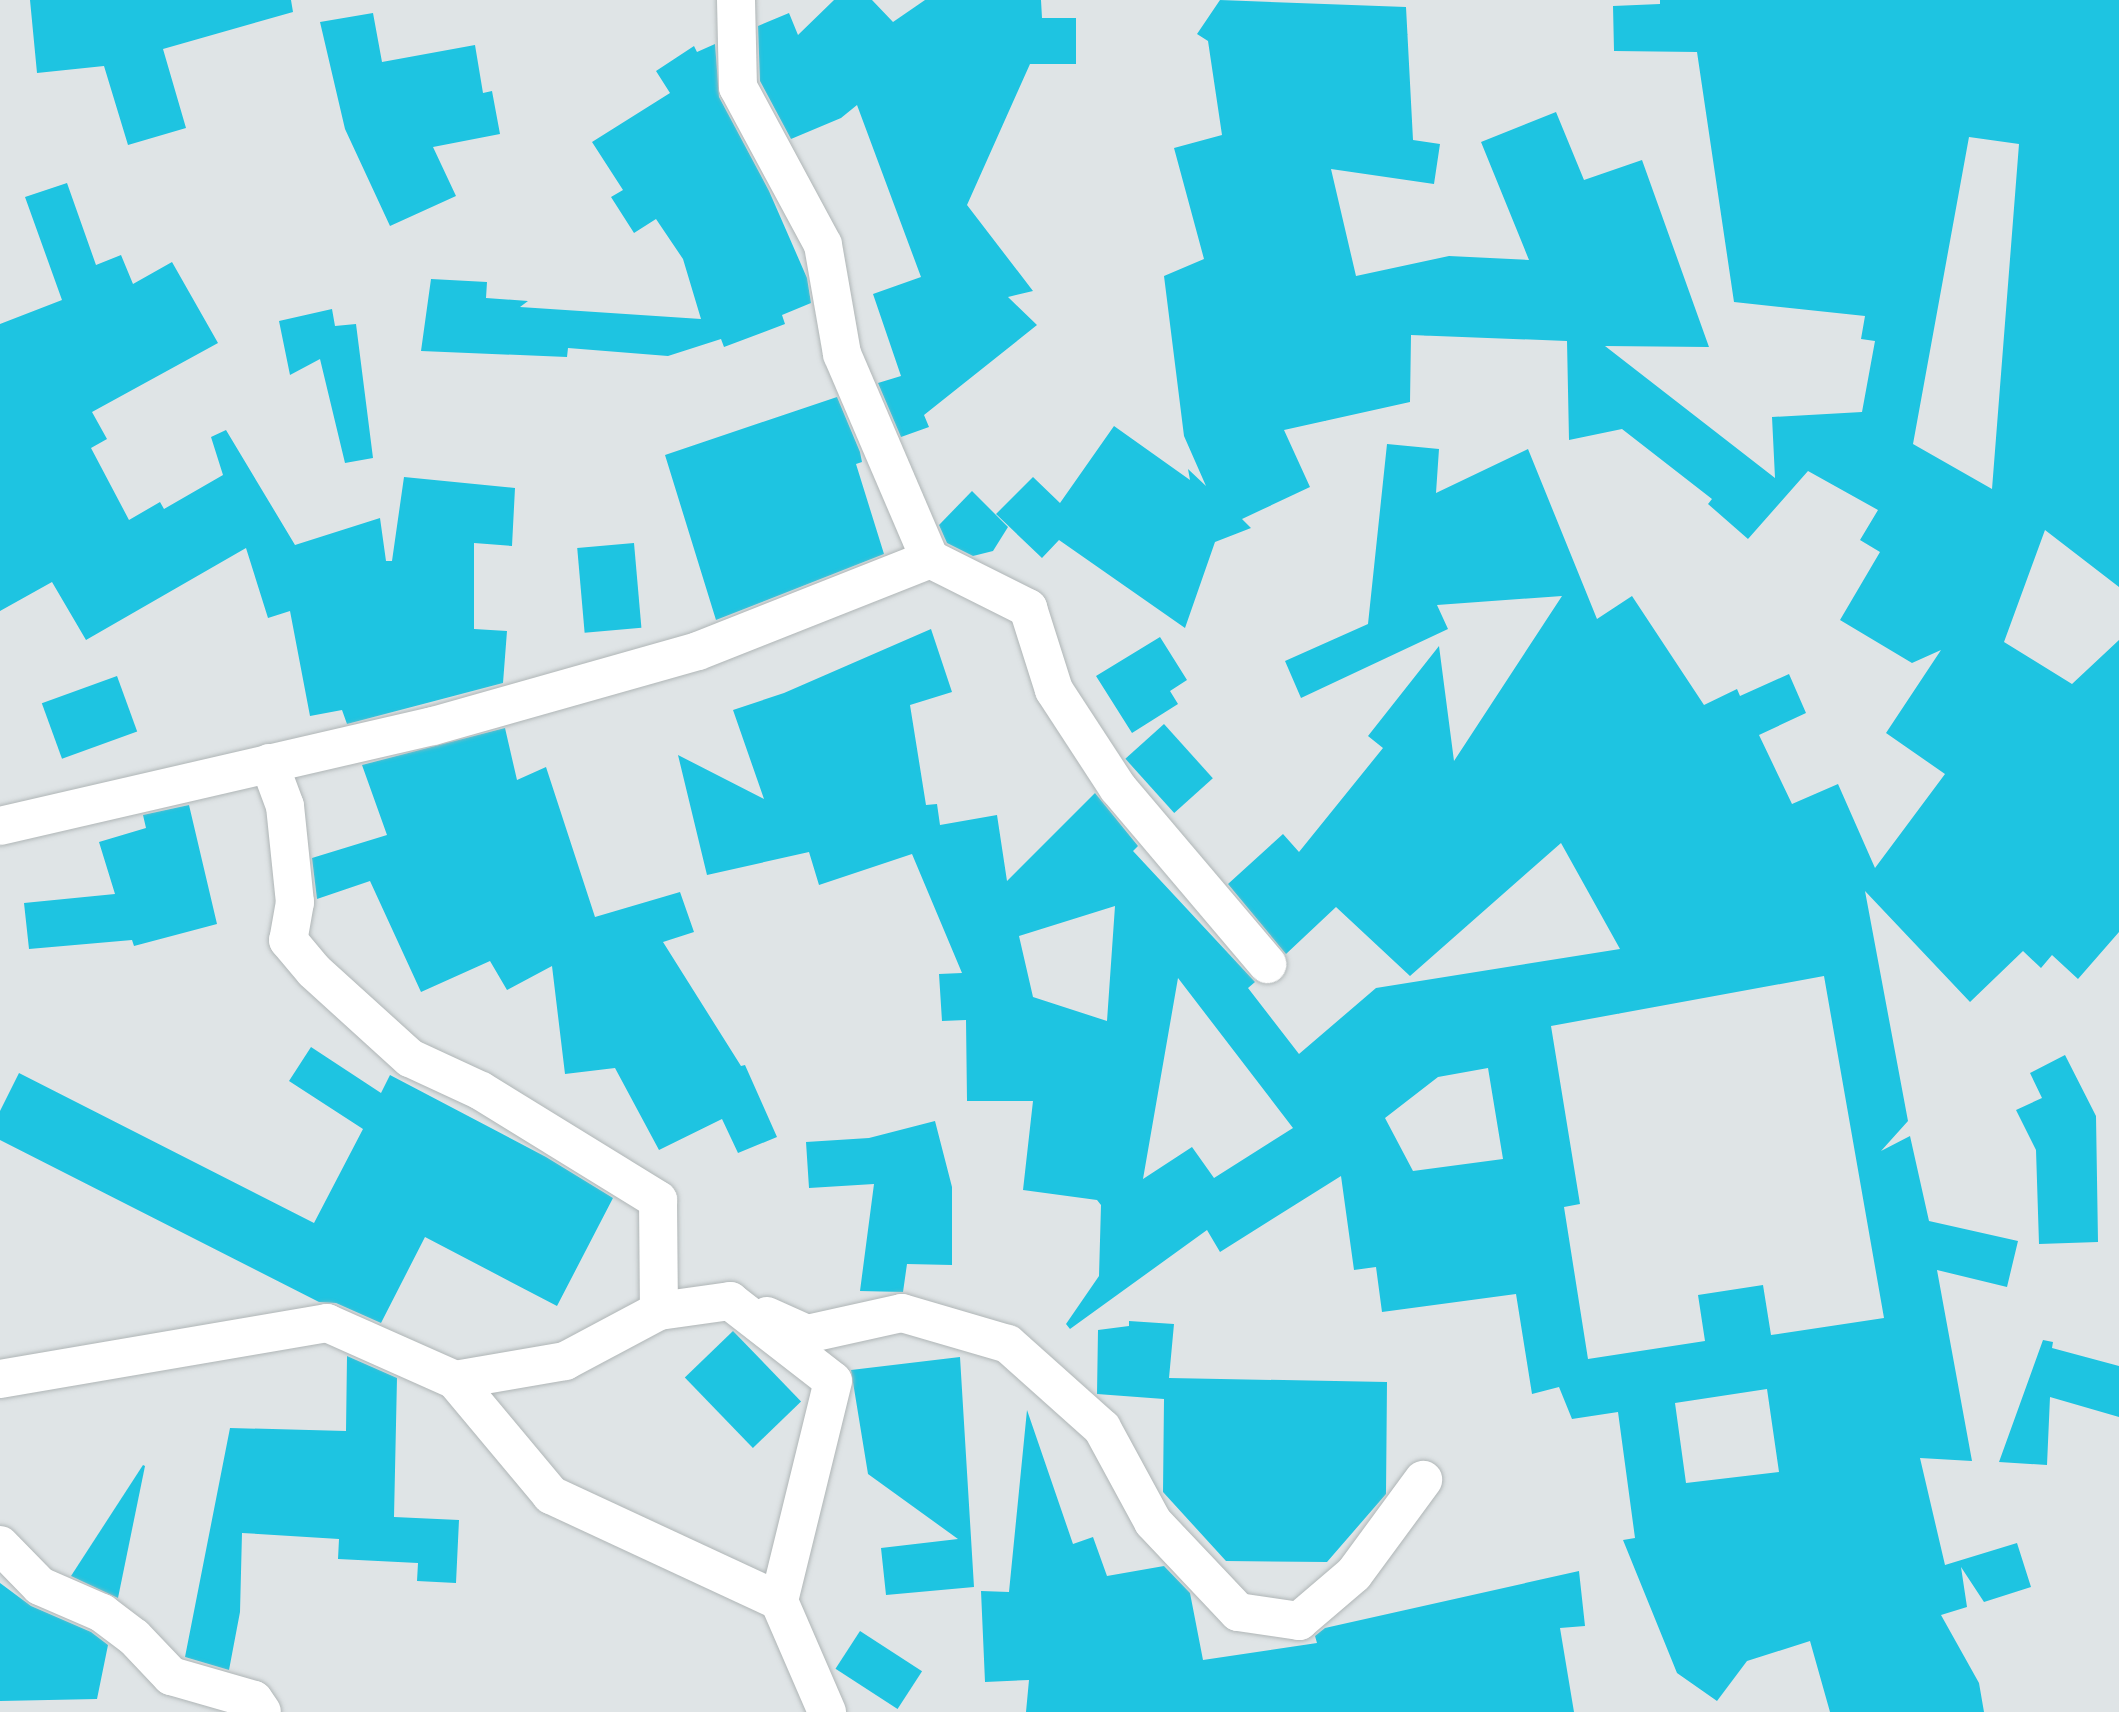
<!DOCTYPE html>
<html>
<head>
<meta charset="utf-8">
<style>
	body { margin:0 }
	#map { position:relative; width:2119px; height:1712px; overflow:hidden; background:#dfe4e6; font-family:"PT Serif",serif }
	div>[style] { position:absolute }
	.building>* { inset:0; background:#1ec4e1; transform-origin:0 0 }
	.roads { filter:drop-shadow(0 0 2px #b0b6b7) drop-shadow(0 0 2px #b0b6b7) }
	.minor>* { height:38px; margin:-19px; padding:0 19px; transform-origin:19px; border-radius:19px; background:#fff }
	span { translate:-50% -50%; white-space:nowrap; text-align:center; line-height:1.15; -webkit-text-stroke:7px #ecf1f3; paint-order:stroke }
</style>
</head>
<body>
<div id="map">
	<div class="building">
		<div style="clip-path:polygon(30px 0,291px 0,293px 12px,163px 49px,186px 128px,128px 145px,104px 66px,37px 73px)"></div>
		<div style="clip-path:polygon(834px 0,872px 0,893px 22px,925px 0,1041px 0,1042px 18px,1076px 18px,1076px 64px,1030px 64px,967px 205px,1033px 291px,1008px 297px,1037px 325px,924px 415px,929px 427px,901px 437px,878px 383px,901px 376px,873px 294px,921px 277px,857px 105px,841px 118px,791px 139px,760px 81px,758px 26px,789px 13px,798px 35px)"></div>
		<div style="clip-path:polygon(evenodd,1220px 0,1406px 7px,1413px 140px,1440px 144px,1434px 184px,1331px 169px,1356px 276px,1449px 256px,1529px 260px,1481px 142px,1556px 112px,1584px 180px,1642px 160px,1709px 347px,1605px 346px,1775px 478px,1772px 417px,1862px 412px,1875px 341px,1861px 339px,1865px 316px,1734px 302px,1697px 52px,1614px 51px,1613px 6px,1660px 4px,1660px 0,2119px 0,2119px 587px,2045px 530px,2004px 642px,2072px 684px,2119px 640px,2119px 932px,2078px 979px,2052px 955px,2041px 968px,2023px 951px,1970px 1002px,1865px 891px,1908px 1121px,1881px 1151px,1910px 1136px,1929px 1221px,2018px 1241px,2007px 1287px,1937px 1270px,1972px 1461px,1920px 1458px,1945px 1565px,2017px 1543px,2031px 1587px,1984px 1602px,1961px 1567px,1967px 1607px,1941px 1615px,1979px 1683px,1984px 1712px,1830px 1712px,1810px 1641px,1747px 1661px,1717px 1701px,1677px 1673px,1623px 1540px,1635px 1538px,1618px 1412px,1572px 1419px,1559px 1387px,1532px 1394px,1516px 1294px,1382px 1312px,1376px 1267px,1354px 1270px,1341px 1176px,1220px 1252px,1207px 1230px,1070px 1329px,1066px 1324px,1099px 1276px,1101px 1205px,1097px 1200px,1023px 1190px,1033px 1101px,967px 1101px,966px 1020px,942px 1021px,939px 974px,962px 973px,912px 854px,819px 885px,809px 852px,707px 875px,678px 755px,764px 799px,733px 710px,784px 693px,931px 629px,952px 692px,910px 705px,926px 805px,937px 804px,940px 825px,997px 815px,1007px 881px,1095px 793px,1138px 846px,1133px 851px,1255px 982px,1248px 988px,1299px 1054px,1376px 988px,1620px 949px,1561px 843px,1410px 976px,1336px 907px,1286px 954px,1228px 884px,1283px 834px,1299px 852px,1383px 748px,1368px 736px,1439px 646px,1454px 761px,1562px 596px,1437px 605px,1448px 629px,1301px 698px,1285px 661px,1368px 624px,1387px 444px,1439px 449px,1436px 493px,1528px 449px,1597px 619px,1632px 596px,1704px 705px,1737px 689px,1740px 696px,1789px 674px,1806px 713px,1759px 735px,1792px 804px,1838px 784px,1875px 868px,1945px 774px,1886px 733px,1941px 650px,1912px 663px,1840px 620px,1880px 552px,1860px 540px,1878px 510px,1808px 471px,1748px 539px,1708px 504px,1712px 499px,1622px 429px,1569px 440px,1567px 341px,1411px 335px,1410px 402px,1284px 430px,1310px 487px,1242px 519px,1251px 528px,1215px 542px,1185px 628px,1059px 540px,1042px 558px,996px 514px,1033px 477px,1060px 503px,1114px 426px,1190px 480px,1188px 469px,1206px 486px,1184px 436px,1164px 276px,1204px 259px,1174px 148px,1222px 135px,1208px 41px,1197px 34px,1220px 0,1969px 137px,2019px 144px,1992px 489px,1913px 444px,1969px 137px,1220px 0,1115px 906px,1107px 1021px,1033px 997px,1019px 936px,1115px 906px,1220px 0,1824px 976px,1884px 1318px,1771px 1335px,1763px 1285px,1698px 1295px,1705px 1341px,1588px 1359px,1564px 1207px,1580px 1204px,1551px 1026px,1824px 976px,1220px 0,1178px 978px,1293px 1128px,1214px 1178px,1192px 1147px,1143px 1179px,1178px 978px,1220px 0,1488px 1068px,1503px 1159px,1413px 1171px,1385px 1118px,1438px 1077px,1488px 1068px,1220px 0,1767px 1389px,1779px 1472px,1686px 1483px,1675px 1403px,1767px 1389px)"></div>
		<div style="clip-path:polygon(373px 13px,382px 62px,475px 45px,483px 93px,492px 91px,500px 134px,433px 147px,456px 196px,390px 226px,345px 129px,320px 22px)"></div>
		<div style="clip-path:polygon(715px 44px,719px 97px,769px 191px,807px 278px,811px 303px,782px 315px,785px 324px,724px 347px,721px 339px,668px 356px,568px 348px,567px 357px,421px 351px,431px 279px,487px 282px,486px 298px,528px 301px,520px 307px,701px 319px,683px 259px,656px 219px,634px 233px,611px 197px,623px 190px,592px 142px,670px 93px,656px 71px,694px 46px,697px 52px)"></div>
		<div style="clip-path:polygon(67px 183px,96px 265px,121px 255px,133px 284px,172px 262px,218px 343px,92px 412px,107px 439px,91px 448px,129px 520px,160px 502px,164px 509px,223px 475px,211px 437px,226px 430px,295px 545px,380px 518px,386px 561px,392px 561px,404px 477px,515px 488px,512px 546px,474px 543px,474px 629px,507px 631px,503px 683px,347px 724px,342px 710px,310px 716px,290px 611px,268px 618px,246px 548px,86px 640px,52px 582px,0 611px,0 324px,62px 300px,25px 197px)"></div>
		<div style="clip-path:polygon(332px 309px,335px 326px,356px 324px,373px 458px,345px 463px,320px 359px,290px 375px,279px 321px)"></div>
		<div style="clip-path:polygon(837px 397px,860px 452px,862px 462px,856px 464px,884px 554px,716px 620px,665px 455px)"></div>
		<div style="clip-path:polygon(972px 491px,1008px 527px,993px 551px,973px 556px,947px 543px,939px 525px)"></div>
		<div style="left:634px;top:543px;width:85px;height:57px;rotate:85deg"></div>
		<div style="clip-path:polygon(1160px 637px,1187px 680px,1170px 691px,1178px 704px,1132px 733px,1096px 676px)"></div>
		<div style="left:117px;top:676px;width:59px;height:80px;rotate:70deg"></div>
		<div style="left:1164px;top:724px;width:73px;height:52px;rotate:48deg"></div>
		<div style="clip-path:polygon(505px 728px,517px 780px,546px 767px,595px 917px,680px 892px,694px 932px,663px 942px,741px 1066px,745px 1065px,777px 1137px,738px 1153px,722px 1119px,659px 1150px,615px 1068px,565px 1074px,552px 966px,507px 990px,490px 961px,421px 992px,370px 881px,317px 899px,312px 858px,387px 835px,362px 765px)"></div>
		<div style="clip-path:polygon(189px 805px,217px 924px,134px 946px,132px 940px,29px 949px,24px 903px,115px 894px,99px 842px,146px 828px,143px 815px)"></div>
		<div style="clip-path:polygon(311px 1047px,381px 1093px,390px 1075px,546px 1157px,613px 1198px,557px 1306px,425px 1237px,381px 1323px,336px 1303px,319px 1302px,0 1140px,0 1111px,19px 1073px,314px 1223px,363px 1129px,289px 1081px)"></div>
		<div style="clip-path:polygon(2065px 1055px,2096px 1116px,2098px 1242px,2039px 1244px,2036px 1150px,2016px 1110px,2042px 1098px,2030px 1073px)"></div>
		<div style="clip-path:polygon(935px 1121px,952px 1187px,952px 1265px,907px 1264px,903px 1292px,860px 1291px,874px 1184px,809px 1188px,806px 1142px,869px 1138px)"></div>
		<div style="clip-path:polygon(1129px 1321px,1174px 1324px,1169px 1378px,1387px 1382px,1386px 1494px,1327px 1562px,1226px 1561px,1163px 1492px,1164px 1399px,1097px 1394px,1098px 1330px,1129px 1326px)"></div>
		<div style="left:733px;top:1331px;width:98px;height:67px;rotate:46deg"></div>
		<div style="clip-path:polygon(2043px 1340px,2053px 1342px,2052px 1348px,2119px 1366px,2119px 1417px,2050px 1397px,2047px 1465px,1999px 1462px)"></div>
		<div style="clip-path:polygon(347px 1356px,397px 1378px,394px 1517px,459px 1520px,456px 1583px,417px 1581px,418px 1563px,338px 1559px,339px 1539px,242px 1533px,240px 1612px,229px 1670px,185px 1657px,230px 1428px,346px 1431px)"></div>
		<div style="clip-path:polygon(960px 1357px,974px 1587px,886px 1595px,881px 1548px,958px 1539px,868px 1474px,851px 1370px)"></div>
		<div style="clip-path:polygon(1027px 1410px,1073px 1544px,1093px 1537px,1107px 1576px,1164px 1566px,1190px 1593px,1203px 1660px,1317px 1643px,1315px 1636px,1325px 1628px,1579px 1571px,1585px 1626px,1560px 1628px,1574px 1712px,1026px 1712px,1029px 1680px,985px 1682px,981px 1591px,1009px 1592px)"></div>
		<div style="clip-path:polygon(143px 1465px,145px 1466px,118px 1598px,71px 1576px)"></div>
		<div style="clip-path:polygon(0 1583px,31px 1606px,91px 1632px,108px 1645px,97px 1699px,0 1701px)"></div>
		<div style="left:860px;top:1631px;width:74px;height:45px;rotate:33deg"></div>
	</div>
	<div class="roads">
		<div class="minor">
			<div style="left:736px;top:0;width:87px;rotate:88.7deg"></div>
			<div style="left:738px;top:87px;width:179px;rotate:61.7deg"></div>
			<div style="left:823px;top:245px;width:111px;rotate:80.1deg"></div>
			<div style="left:842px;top:354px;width:223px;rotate:66.8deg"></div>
			<div style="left:269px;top:763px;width:46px;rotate:69.6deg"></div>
			<div style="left:285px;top:806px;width:97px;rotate:84.1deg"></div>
			<div style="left:295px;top:902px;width:39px;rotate:100deg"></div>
			<div style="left:288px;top:940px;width:40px;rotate:50deg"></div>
			<div style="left:314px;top:971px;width:130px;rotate:42.2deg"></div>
			<div style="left:410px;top:1058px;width:78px;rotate:24.9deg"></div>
			<div style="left:481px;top:1091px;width:208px;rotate:31.6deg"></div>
			<div style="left:658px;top:1200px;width:111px;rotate:89.5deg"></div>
			<div style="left:659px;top:1311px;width:72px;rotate:-8deg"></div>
			<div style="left:730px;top:1301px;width:130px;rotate:37.8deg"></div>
			<div style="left:833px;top:1381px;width:227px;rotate:103.8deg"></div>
			<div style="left:779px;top:1601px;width:121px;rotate:66.6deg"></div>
			<div style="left:0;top:826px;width:444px;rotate:-13deg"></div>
			<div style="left:433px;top:726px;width:275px;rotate:-15.8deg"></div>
			<div style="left:698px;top:651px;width:250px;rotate:-21.6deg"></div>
			<div style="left:930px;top:559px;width:110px;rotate:26.6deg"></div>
			<div style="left:1028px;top:608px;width:86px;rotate:72.4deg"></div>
			<div style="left:1054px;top:690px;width:117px;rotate:56.9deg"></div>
			<div style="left:1118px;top:788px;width:231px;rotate:49.7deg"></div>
			<div style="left:767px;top:1316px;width:44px;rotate:24.2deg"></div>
			<div style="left:807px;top:1334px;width:97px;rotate:-12.5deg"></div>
			<div style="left:902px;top:1313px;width:110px;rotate:16.3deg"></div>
			<div style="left:1008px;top:1344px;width:126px;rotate:41.8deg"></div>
			<div style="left:1102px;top:1428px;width:107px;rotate:61.5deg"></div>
			<div style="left:1153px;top:1522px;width:124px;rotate:46.6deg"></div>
			<div style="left:1238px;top:1612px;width:62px;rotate:8.4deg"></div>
			<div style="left:1299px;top:1621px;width:72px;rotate:-40.5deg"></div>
			<div style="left:1354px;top:1574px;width:117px;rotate:-53.7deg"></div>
			<div style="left:0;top:1379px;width:332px;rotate:-9.7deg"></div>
			<div style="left:327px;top:1323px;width:140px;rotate:24deg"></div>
			<div style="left:455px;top:1380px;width:150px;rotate:50.1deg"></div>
			<div style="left:551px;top:1495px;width:251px;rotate:24.9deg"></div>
			<div style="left:455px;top:1380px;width:112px;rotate:-9.8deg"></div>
			<div style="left:565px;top:1361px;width:106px;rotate:-28deg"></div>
			<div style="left:0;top:1545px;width:57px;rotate:45.7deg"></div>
			<div style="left:40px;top:1586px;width:68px;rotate:23.5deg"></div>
			<div style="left:102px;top:1613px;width:40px;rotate:37deg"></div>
			<div style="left:134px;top:1637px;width:54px;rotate:46.5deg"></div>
			<div style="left:171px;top:1676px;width:86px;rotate:16.1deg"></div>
			<div style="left:254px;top:1700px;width:14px;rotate:56deg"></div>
		</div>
	</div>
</div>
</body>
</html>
